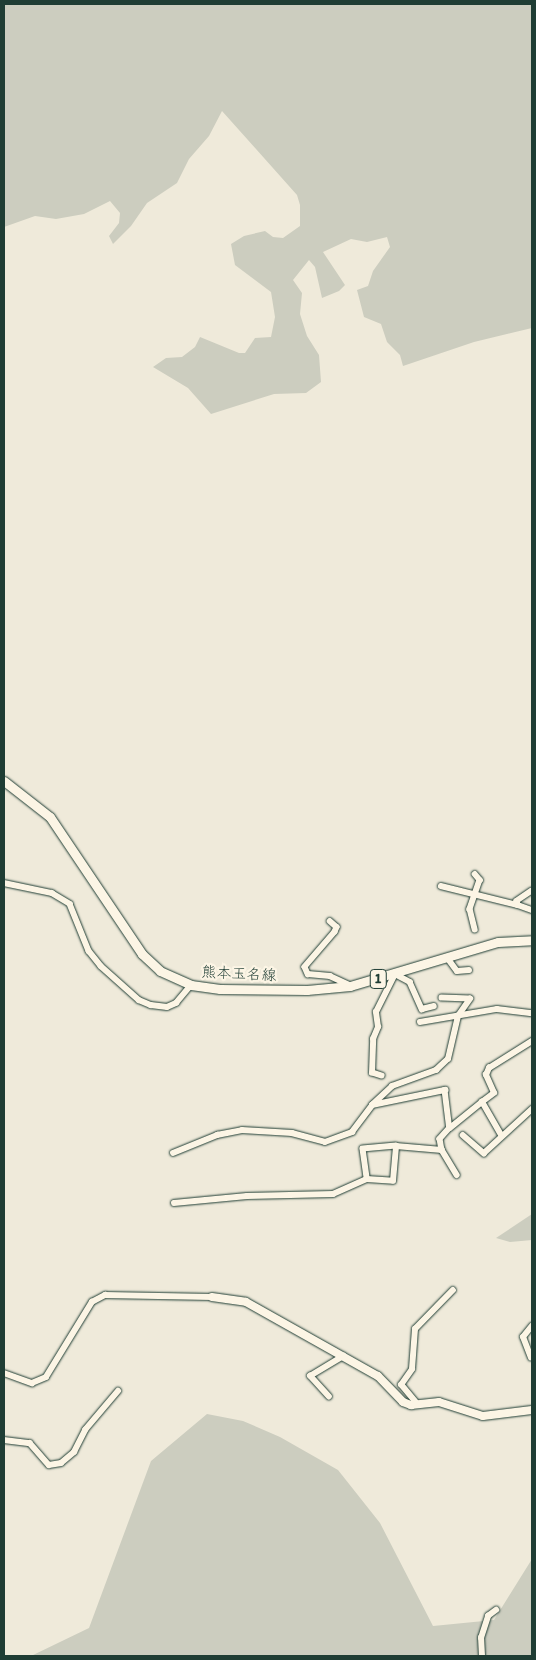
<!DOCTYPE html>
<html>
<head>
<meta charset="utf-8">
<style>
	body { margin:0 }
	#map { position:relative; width:536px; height:1660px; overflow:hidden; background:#efeada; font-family:Itim,"Klee One",sans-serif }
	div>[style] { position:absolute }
	.green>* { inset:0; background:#cccdbf }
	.roads { filter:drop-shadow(0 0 1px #1f3d34) drop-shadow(0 0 1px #1f3d34) }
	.street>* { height:5.5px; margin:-2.75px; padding:0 2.75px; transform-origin:2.75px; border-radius:2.75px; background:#fcf5e5 }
	.secondary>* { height:8px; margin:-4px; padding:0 4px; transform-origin:4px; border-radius:4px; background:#fcf5e5 }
	.primary>* { height:9px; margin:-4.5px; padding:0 4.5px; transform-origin:4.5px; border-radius:4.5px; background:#fcf5e5 }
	span { translate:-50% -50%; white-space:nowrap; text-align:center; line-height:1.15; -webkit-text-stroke:4.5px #fcf5e5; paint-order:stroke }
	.shield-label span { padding:1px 4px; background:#fcf5e5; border:1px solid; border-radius:4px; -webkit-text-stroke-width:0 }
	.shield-label { font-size:14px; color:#1f3d34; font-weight:700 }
	.street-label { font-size:15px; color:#1f3d34 }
	.frame { position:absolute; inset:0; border:5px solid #1f3d34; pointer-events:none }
</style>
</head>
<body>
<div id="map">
	<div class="green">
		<div style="clip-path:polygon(4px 4px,532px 4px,532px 328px,474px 342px,403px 366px,400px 355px,387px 342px,381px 324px,364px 317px,357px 290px,368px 286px,373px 271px,390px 247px,387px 237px,367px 242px,351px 239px,323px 252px,345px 285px,339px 291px,322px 298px,315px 267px,309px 260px,293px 280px,302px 293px,300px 314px,307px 336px,319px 355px,321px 382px,306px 393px,274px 394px,211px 414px,188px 388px,153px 367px,166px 358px,182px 357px,195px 347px,200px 337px,239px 353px,245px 353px,255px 338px,271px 337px,275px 317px,271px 292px,235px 265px,231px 244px,244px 236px,265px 231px,273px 237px,283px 238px,300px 226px,300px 205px,297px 195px,222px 111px,209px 136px,189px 159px,177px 183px,147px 203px,131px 226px,113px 244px,109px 236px,119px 223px,120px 213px,110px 201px,84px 214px,56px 219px,35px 216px,4px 227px)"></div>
		<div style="clip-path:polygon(532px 1214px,532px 1240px,510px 1242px,496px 1238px)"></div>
		<div style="clip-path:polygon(207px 1414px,243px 1421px,280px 1437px,338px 1470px,380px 1523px,433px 1626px,494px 1620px,532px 1559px,532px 1656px,31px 1656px,89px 1628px,151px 1461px)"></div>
	</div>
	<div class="roads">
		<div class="street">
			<div style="left:475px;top:874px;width:8px;rotate:50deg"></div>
			<div style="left:480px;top:880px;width:31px;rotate:109deg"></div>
			<div style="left:470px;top:909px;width:21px;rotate:76deg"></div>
			<div style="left:4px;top:883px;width:49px;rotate:11.8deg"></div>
			<div style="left:52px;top:893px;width:21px;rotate:31deg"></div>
			<div style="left:70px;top:904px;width:51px;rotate:68deg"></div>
			<div style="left:89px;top:951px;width:19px;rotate:51deg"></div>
			<div style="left:101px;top:966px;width:51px;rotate:41.8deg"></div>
			<div style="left:139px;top:1000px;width:13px;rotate:23deg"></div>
			<div style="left:151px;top:1005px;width:16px;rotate:7deg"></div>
			<div style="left:167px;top:1007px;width:10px;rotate:-24deg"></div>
			<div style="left:176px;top:1003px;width:23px;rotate:-50deg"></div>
			<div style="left:441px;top:886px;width:79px;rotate:13.9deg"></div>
			<div style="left:532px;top:891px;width:18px;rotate:146deg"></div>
			<div style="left:517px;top:901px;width:4px;rotate:76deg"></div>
			<div style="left:518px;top:905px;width:15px;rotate:20deg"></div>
			<div style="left:330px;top:921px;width:9px;rotate:41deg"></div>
			<div style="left:337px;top:927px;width:5px;rotate:112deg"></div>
			<div style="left:335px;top:932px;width:46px;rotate:130.6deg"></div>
			<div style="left:305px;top:967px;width:8px;rotate:67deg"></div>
			<div style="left:308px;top:974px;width:22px;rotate:5deg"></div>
			<div style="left:330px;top:976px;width:21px;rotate:25deg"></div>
			<div style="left:447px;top:957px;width:17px;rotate:54deg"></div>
			<div style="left:457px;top:971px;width:12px;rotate:-5deg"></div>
			<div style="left:420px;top:1022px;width:78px;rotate:-9.6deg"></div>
			<div style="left:497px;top:1009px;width:35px;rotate:7deg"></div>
			<div style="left:382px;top:1076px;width:10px;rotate:-163deg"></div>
			<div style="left:372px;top:1073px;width:34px;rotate:-88deg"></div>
			<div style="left:373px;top:1039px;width:13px;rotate:-67deg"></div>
			<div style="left:378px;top:1027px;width:15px;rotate:-98deg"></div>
			<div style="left:376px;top:1012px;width:42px;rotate:-63.4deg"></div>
			<div style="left:395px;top:974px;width:17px;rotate:28deg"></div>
			<div style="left:410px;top:982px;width:30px;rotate:66deg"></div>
			<div style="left:422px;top:1009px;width:12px;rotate:-14deg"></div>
			<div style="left:373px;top:1104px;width:26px;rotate:-43deg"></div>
			<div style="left:392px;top:1086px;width:47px;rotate:-20deg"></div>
			<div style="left:436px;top:1070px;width:16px;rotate:-43deg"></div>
			<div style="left:448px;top:1059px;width:44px;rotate:-76.9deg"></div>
			<div style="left:458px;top:1016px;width:21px;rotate:-55deg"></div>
			<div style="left:470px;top:999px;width:28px;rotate:-178deg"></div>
			<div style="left:450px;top:1128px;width:15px;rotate:132deg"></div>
			<div style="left:440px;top:1139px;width:11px;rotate:80deg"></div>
			<div style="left:442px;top:1150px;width:29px;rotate:59deg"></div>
			<div style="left:463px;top:1135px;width:28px;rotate:41deg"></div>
			<div style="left:484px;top:1153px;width:65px;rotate:-42.5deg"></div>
			<div style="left:501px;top:1135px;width:38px;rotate:-120deg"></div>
			<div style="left:482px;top:1102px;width:15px;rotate:-37deg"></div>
			<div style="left:494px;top:1093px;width:20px;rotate:-114deg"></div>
			<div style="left:486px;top:1075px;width:8px;rotate:-67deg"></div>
			<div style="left:489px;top:1068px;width:51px;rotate:-32.1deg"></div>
			<div style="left:396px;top:1146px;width:33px;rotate:175deg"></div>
			<div style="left:363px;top:1149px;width:30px;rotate:82deg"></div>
			<div style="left:367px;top:1179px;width:26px;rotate:4deg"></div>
			<div style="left:393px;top:1181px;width:35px;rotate:-85deg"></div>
			<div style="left:396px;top:1146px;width:46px;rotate:5deg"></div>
			<div style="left:173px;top:1153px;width:48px;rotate:-22.2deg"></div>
			<div style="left:217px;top:1135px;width:25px;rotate:-11deg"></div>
			<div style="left:242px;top:1130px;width:50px;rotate:3.4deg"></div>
			<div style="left:292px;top:1133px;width:34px;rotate:15deg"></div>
			<div style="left:325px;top:1142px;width:29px;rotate:-20deg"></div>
			<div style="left:352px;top:1132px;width:34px;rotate:-53deg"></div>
			<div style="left:372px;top:1105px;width:75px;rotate:-11.6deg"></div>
			<div style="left:445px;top:1090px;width:38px;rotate:83deg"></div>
			<div style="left:450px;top:1128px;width:41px;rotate:-39.1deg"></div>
			<div style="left:174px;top:1203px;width:73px;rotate:-5.5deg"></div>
			<div style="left:247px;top:1196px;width:86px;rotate:-1.3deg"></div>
			<div style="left:333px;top:1194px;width:37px;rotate:-24deg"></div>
			<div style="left:531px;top:1358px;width:22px;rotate:-111deg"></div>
			<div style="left:523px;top:1337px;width:14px;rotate:-51deg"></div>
			<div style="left:4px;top:1373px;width:30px;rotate:20deg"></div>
			<div style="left:32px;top:1383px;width:15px;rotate:-23deg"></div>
			<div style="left:46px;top:1377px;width:88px;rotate:-58.5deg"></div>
			<div style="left:92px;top:1302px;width:15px;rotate:-28deg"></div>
			<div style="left:105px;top:1295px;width:107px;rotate:1.1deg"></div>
			<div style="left:329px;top:1397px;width:28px;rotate:-132deg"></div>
			<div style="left:310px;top:1376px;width:39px;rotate:-31deg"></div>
			<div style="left:418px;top:1405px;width:26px;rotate:-130deg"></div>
			<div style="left:401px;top:1385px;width:19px;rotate:-55deg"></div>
			<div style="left:412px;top:1369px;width:40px;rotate:-85.7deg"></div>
			<div style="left:415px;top:1329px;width:54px;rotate:-45.7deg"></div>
			<div style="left:4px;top:1440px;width:26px;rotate:7deg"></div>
			<div style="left:30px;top:1443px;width:29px;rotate:49deg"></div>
			<div style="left:49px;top:1465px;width:12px;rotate:-9deg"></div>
			<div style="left:61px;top:1463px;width:17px;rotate:-40deg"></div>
			<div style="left:74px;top:1452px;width:25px;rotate:-63deg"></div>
			<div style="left:85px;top:1430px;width:51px;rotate:-49.8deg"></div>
			<div style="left:482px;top:1656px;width:18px;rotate:-93deg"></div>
			<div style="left:481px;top:1638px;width:23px;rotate:-72deg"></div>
			<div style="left:488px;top:1616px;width:10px;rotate:-37deg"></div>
		</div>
		<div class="secondary">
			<div style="left:212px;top:1297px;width:34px;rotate:8deg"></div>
			<div style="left:246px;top:1302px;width:151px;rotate:29.3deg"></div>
			<div style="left:378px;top:1376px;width:36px;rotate:46deg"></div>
			<div style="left:403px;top:1402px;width:9px;rotate:21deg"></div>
			<div style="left:411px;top:1405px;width:28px;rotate:-6deg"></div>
			<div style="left:439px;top:1402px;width:46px;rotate:17.7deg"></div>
			<div style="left:483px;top:1416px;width:49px;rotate:-7deg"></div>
		</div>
		<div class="primary">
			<div style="left:4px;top:781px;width:58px;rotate:38deg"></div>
			<div style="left:50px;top:817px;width:165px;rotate:56.1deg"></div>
			<div style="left:142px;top:954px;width:25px;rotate:43deg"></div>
			<div style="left:160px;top:971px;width:34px;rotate:24deg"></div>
			<div style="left:191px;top:985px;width:29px;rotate:8deg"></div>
			<div style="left:220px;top:989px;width:87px;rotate:0.7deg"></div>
			<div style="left:307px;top:990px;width:43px;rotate:-5.3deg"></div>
			<div style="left:350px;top:986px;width:154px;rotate:-16.6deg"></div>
			<div style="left:498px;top:942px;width:34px;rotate:-3deg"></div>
		</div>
	</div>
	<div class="shield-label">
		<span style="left:378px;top:979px">1</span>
	</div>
	<div class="street-label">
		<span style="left:239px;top:974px;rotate:3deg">熊本玉名線</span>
	</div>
	<div class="frame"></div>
</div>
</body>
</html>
